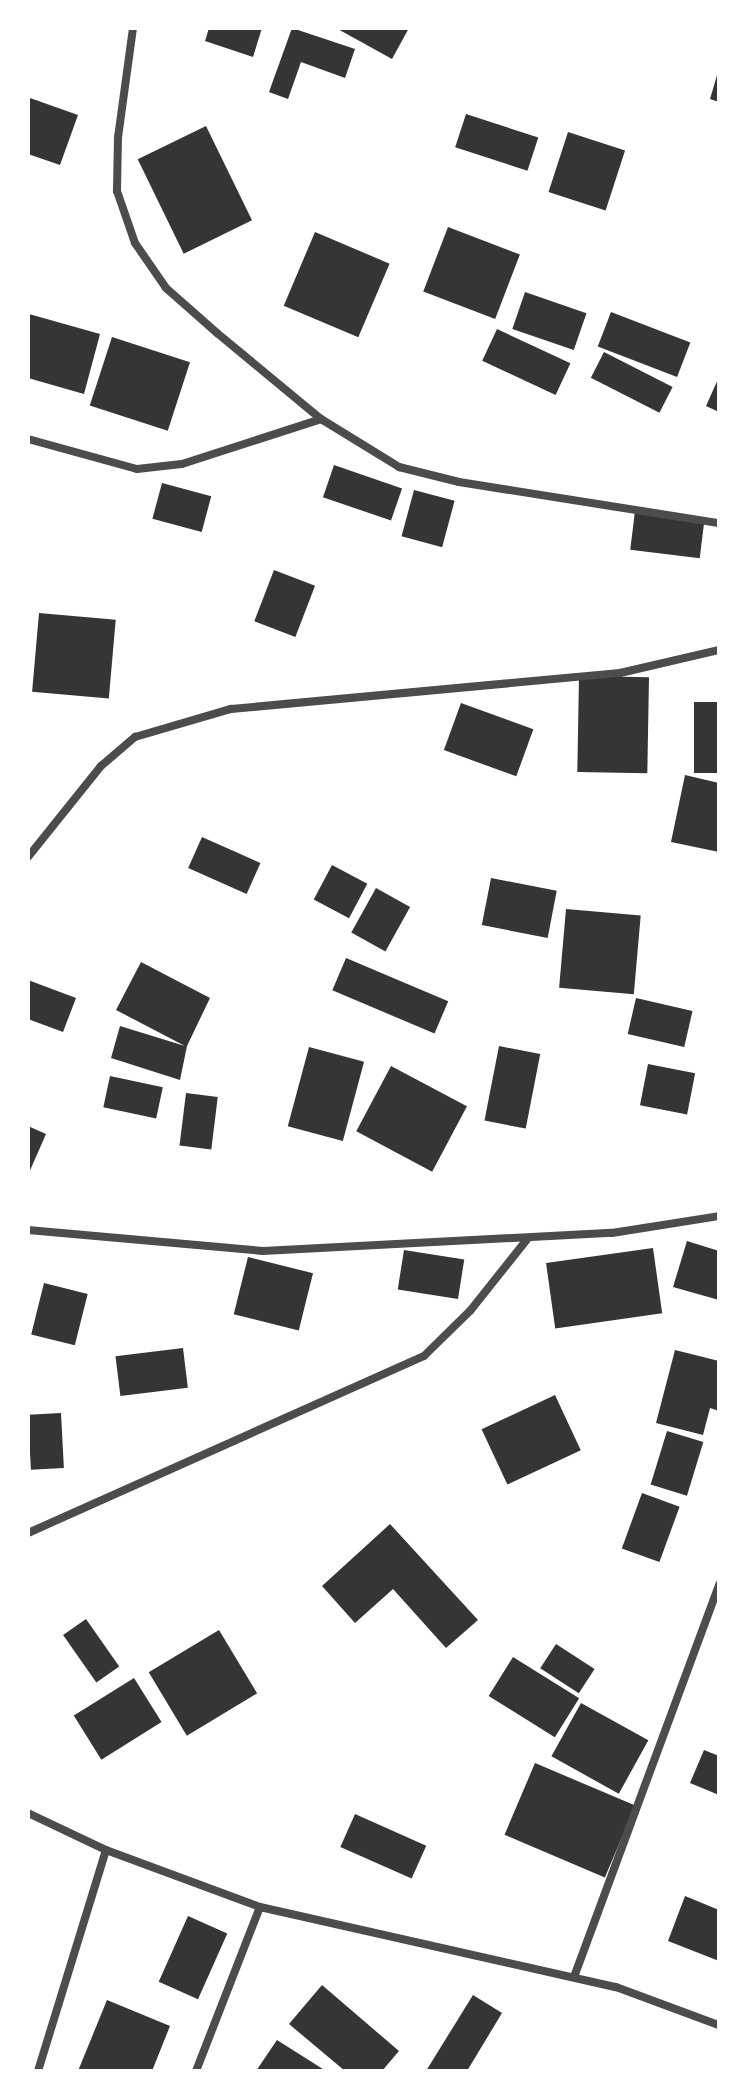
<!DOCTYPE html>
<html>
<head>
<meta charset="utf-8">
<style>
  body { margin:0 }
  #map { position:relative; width:747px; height:2099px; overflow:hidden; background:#fff; font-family:"Fira Sans Condensed",sans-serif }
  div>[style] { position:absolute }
  .building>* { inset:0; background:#353535; transform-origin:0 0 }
  .minor>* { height:8px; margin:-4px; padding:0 4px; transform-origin:4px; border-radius:4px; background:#4c4c4c }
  span { translate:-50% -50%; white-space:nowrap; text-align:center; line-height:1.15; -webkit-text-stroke:6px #fff; paint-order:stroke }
  .frame { position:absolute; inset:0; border:30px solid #fff; pointer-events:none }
</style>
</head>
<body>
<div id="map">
  <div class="building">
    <i style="clip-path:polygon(209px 28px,262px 28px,253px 57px,205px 41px)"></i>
    <i style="clip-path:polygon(292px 28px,355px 49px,345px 78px,301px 62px,288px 99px,269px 92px)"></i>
    <i style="clip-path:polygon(336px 28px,409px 28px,392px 59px)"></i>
    <i style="clip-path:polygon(718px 72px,719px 73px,719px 102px,710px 99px)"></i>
    <i style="clip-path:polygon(30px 98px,78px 115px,60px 165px,28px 154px)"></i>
    <i style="left:466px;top:114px;width:76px;height:35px;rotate:18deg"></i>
    <i style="left:206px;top:126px;width:105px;height:76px;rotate:64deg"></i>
    <i style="left:568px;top:132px;width:60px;height:63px;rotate:18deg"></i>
    <i style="left:448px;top:227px;width:77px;height:69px;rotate:21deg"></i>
    <i style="left:315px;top:232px;width:81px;height:80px;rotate:23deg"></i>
    <i style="left:525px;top:292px;width:65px;height:39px;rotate:19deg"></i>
    <i style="left:611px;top:312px;width:85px;height:37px;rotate:21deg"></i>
    <i style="clip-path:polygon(29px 314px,100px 334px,84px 394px,28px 378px)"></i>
    <i style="left:497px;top:329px;width:81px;height:35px;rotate:25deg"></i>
    <i style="left:112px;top:337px;width:82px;height:72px;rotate:18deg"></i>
    <i style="left:604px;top:352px;width:77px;height:29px;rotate:27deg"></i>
    <i style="clip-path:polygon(719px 377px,719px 412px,706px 406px)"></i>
    <i style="left:334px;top:465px;width:72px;height:34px;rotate:19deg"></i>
    <i style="left:162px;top:483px;width:51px;height:37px;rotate:15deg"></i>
    <i style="left:414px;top:490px;width:42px;height:48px;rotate:15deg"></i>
    <i style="left:635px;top:511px;width:70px;height:39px;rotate:7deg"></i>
    <i style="left:274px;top:570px;width:44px;height:55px;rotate:21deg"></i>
    <i style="left:39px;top:613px;width:77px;height:79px;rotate:5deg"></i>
    <i style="left:579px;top:676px;width:70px;height:96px;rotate:1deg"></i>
    <i style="left:719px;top:702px;width:71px;height:25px;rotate:90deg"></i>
    <i style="left:461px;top:703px;width:77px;height:50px;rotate:20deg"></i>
    <i style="clip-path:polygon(685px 775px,719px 783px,719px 852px,671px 842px)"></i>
    <i style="left:202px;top:837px;width:64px;height:34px;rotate:24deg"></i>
    <i style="left:332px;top:865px;width:40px;height:39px;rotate:28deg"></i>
    <i style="left:491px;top:878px;width:67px;height:48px;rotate:11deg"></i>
    <i style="left:376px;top:888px;width:39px;height:51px;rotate:29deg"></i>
    <i style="left:566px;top:909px;width:75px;height:79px;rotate:5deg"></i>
    <i style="left:346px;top:958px;width:111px;height:35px;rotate:23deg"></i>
    <i style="clip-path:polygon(141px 962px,210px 998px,187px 1046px,180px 1080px,111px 1058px,120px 1026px,185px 1046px,116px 1010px)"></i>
    <i style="clip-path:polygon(28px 980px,76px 998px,63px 1032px,28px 1019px)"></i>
    <i style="left:636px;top:998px;width:58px;height:37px;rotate:13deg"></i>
    <i style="left:499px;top:1046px;width:42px;height:76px;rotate:11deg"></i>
    <i style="left:309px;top:1047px;width:57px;height:82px;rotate:15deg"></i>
    <i style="left:648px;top:1064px;width:48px;height:42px;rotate:11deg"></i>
    <i style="left:391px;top:1066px;width:86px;height:74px;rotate:28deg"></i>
    <i style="left:110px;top:1076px;width:54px;height:32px;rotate:12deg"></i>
    <i style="left:186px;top:1093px;width:32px;height:53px;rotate:7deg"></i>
    <i style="clip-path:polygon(28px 1126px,46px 1134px,28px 1175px)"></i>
    <i style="clip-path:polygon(687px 1241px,719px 1251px,719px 1300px,673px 1287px)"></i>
    <i style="left:653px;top:1248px;width:66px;height:108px;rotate:82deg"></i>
    <i style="left:404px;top:1250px;width:61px;height:40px;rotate:9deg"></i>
    <i style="left:248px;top:1257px;width:67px;height:59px;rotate:14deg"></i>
    <i style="left:44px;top:1283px;width:45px;height:53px;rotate:14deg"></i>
    <i style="left:183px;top:1348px;width:40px;height:68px;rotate:83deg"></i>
    <i style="clip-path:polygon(675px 1350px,719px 1361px,719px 1411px,710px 1408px,703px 1435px,656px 1423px)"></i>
    <i style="left:555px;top:1395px;width:61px;height:81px;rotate:65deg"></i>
    <i style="left:61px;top:1413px;width:55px;height:33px;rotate:87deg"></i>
    <i style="left:667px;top:1431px;width:38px;height:56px;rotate:17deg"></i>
    <i style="left:642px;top:1493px;width:40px;height:59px;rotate:20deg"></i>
    <i style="clip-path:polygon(390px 1524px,478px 1620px,446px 1648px,393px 1589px,355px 1623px,322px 1586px)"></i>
    <i style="left:86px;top:1619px;width:58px;height:28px;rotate:55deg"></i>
    <i style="left:219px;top:1630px;width:74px;height:82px;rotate:59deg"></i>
    <i style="left:556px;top:1644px;width:46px;height:29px;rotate:33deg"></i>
    <i style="left:513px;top:1657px;width:78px;height:46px;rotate:32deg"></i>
    <i style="left:134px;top:1678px;width:52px;height:71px;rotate:58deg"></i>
    <i style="left:581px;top:1703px;width:77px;height:61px;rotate:29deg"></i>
    <i style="clip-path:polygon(704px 1750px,719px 1756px,719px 1795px,690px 1783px)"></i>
    <i style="left:535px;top:1763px;width:109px;height:78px;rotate:23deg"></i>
    <i style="left:355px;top:1814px;width:78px;height:36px;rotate:24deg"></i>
    <i style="clip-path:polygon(685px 1896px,719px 1910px,719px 1961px,668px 1941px)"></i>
    <i style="left:188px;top:1916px;width:43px;height:72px;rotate:24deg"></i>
    <i style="clip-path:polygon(322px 1985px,399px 2051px,382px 2071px,345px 2071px,289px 2024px)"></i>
    <i style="clip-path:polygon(473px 1995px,502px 2013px,467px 2071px,426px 2071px)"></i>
    <i style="clip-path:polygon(107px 2000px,170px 2026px,152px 2071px,78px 2071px)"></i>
    <i style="clip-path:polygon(277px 2040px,326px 2071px,256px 2071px)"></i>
  </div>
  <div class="minor">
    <i style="left:133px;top:28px;width:110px;rotate:97.8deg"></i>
    <i style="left:118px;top:137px;width:54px;rotate:91.1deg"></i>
    <i style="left:117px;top:191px;width:55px;rotate:70.9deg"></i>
    <i style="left:135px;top:243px;width:55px;rotate:55.4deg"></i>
    <i style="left:166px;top:288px;width:68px;rotate:41.4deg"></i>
    <i style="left:217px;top:333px;width:135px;rotate:39.6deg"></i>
    <i style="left:321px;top:419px;width:92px;rotate:31.6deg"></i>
    <i style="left:399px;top:467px;width:62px;rotate:14deg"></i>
    <i style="left:459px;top:482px;width:263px;rotate:9deg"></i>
    <i style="left:28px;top:439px;width:113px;rotate:15.4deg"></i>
    <i style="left:137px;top:469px;width:45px;rotate:-6.3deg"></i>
    <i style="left:182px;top:464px;width:146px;rotate:-17.9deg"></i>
    <i style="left:28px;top:857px;width:117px;rotate:-51.3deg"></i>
    <i style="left:101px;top:766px;width:45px;rotate:-40.5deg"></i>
    <i style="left:135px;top:737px;width:100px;rotate:-16.3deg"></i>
    <i style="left:231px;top:709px;width:391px;rotate:-5.3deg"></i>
    <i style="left:620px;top:673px;width:102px;rotate:-13.1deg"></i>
    <i style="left:28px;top:1230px;width:236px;rotate:5.1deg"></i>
    <i style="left:263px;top:1251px;width:349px;rotate:-3deg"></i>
    <i style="left:612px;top:1233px;width:108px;rotate:-9deg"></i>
    <i style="left:28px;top:1533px;width:434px;rotate:-24.1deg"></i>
    <i style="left:424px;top:1356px;width:64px;rotate:-44.4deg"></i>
    <i style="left:470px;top:1311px;width:93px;rotate:-51.5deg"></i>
    <i style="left:28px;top:1813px;width:86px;rotate:25.4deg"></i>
    <i style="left:106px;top:1850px;width:164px;rotate:20.3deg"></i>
    <i style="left:260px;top:1907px;width:365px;rotate:12.7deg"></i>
    <i style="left:616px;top:1987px;width:110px;rotate:20.3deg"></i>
    <i style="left:574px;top:1977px;width:419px;rotate:-69.7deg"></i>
    <i style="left:38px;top:2071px;width:231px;rotate:-72.9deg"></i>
    <i style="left:196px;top:2071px;width:176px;rotate:-68.7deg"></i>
  </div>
  <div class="frame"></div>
</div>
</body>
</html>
